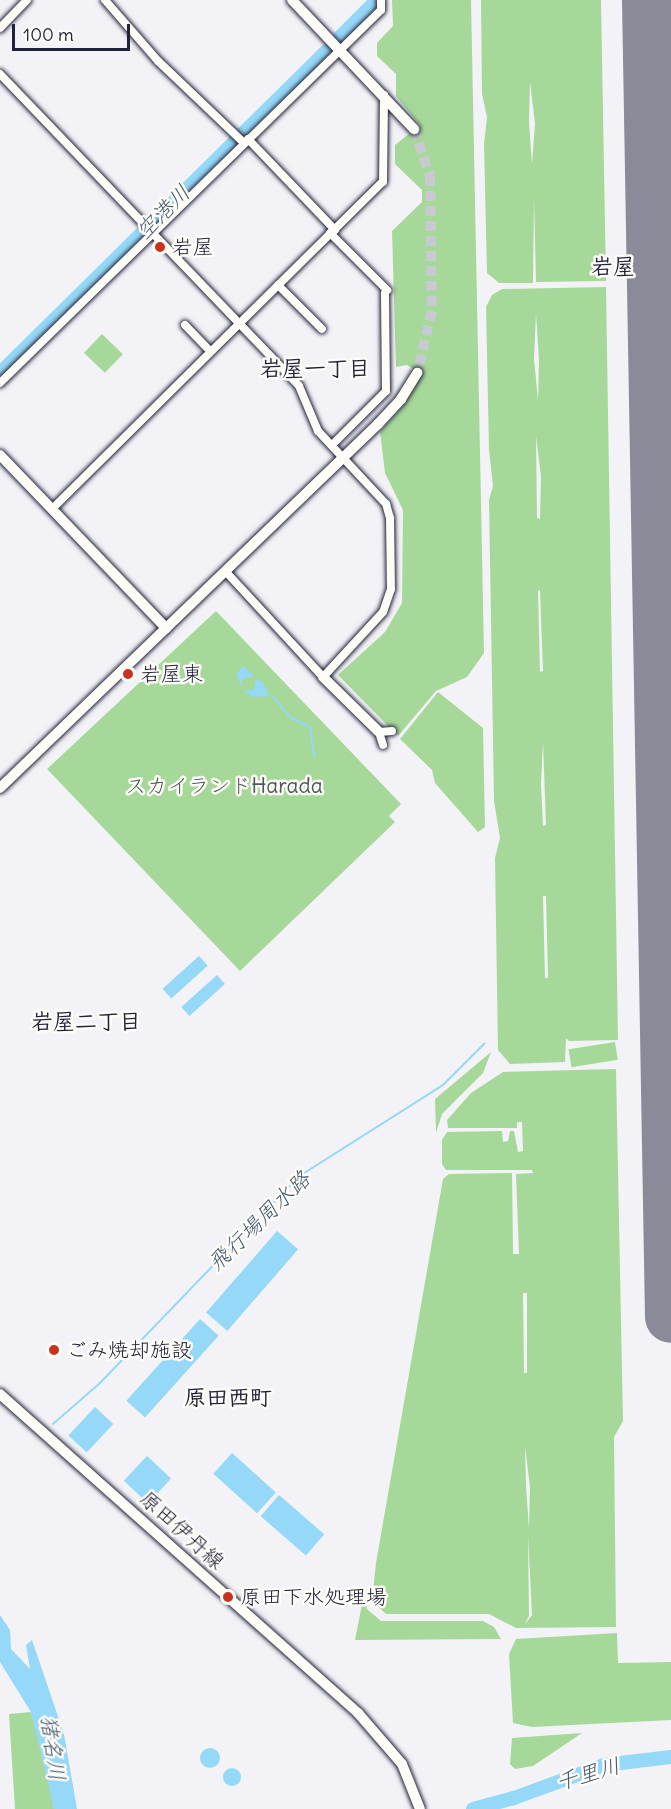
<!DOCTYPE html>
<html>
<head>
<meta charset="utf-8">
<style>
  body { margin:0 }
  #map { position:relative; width:671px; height:1809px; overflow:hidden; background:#f3f3f7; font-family:Delius,"Klee One",sans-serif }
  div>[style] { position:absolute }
  .green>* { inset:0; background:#a6d89a; transform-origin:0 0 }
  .water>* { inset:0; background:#95d8f7; transform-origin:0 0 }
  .round { border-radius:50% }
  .stream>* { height:2px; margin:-1px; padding:0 1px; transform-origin:1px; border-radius:1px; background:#95d8f7 }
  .river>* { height:14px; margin:-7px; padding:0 7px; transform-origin:7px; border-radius:7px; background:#95d8f7 }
  .taxiway>* { height:21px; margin:-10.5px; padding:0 10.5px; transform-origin:10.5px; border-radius:10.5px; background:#8a8a99 }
  .runway>* { height:52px; margin:-26px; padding:0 26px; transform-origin:26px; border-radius:26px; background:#8a8a99 }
  .secondary-tunnel>* { height:10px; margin-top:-5px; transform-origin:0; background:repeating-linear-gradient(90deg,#c9c9d1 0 10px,transparent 0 15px) }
  .roads { filter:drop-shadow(0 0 2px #22223b) drop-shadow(0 0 2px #22223b) }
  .street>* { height:8px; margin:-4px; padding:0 4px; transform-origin:4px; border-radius:4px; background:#fdfcf7 }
  .secondary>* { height:10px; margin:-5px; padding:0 5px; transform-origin:5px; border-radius:5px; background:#fdfcf7 }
  .dots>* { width:16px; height:16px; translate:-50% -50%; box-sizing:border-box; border:3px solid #fdfcf7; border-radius:50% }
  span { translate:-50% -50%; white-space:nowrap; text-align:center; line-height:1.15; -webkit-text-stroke:5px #fdfcf7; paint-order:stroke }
  .poi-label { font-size:21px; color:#22223b }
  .left { translate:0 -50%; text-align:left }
  .park-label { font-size:21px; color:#4a5958 }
  .street-label { font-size:21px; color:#22223b }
  .water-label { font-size:22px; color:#445973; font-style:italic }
  .neighbourhood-label { font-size:22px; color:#22223b; font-weight:700 }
  .scale { position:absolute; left:12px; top:24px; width:118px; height:27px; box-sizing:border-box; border:3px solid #22223b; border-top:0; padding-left:8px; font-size:18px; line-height:21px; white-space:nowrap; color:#22223b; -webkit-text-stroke:4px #fdfcf7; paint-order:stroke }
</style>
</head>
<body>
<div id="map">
  <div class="green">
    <i style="clip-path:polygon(392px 0,471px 0,484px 653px,467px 677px,436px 691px,398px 736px,338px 675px,385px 632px,402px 603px,403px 510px,385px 473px,380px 432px,407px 401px,422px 374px,407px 365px,396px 367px,392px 231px,422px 202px,422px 190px,395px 164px,395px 145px,420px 125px,396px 96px,396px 74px,377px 56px,377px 43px,393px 26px)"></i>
    <i style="clip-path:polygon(evenodd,481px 0,601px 0,606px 281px,536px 282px,534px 199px,533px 283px,499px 283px,487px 273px,484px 144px,487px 117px,482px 94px,481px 0,530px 82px,535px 123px,532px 164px,529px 122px,530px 82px)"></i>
    <i style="clip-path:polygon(evenodd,606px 287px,618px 1040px,569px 1041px,566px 1038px,565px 1062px,510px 1064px,498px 1050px,495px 858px,500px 838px,494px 801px,489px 500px,493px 486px,489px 450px,486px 307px,492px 295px,502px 289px,606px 287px,536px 314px,539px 360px,538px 400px,534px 359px,536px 314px,606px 287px,536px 436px,541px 477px,540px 519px,537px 518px,536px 436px,606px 287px,540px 590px,543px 671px,540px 672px,538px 591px,540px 590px,606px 287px,543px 742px,546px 825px,543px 826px,541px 784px,543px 742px,606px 287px,543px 896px,546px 896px,548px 978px,545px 978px,543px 896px)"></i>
    <i style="left:102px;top:334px;width:29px;height:26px;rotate:44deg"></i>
    <i style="clip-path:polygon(216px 611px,401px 804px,389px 816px,395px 822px,240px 971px,47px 769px)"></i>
    <i style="clip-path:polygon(438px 692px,483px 728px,485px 827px,478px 832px,435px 783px,432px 770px,400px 739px)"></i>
    <i style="left:615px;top:1042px;width:18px;height:47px;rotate:81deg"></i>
    <i style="clip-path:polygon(491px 1052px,483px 1073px,442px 1114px,436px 1133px,435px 1099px)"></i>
    <i style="clip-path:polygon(evenodd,616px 1069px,623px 1421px,614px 1437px,616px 1627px,516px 1628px,489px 1614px,386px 1614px,372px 1601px,376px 1563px,443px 1179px,449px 1174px,512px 1173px,513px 1254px,519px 1254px,516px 1174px,533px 1173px,532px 1170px,446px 1170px,442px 1164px,442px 1140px,447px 1132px,502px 1131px,503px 1142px,508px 1141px,510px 1131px,514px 1131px,518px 1152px,523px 1151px,522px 1122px,517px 1122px,517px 1128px,448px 1128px,447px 1120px,471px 1093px,503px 1072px,616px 1069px,523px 1293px,527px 1293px,527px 1373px,524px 1373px,523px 1293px,616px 1069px,525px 1446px,530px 1487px,529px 1528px,526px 1486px,525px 1446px,616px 1069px,528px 1534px,532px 1615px,525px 1624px,529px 1616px,528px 1534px)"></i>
    <i style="clip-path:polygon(364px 1594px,367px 1609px,381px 1621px,483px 1621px,494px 1627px,501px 1639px,355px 1640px)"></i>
    <i style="clip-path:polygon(617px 1633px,618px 1663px,671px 1662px,671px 1720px,532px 1727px,513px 1723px,509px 1654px,516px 1639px)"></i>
    <i style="clip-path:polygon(31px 1712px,50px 1783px,54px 1809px,15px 1809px,9px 1714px)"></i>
    <i style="clip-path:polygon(582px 1733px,533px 1766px,515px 1769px,510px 1764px,512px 1738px)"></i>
  </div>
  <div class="water">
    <i style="clip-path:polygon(243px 666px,254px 676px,242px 679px,242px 687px,236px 674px)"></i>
    <i style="clip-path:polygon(256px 678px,264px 684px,269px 696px,252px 697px,244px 690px,254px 690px)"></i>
    <i style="left:199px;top:956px;width:13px;height:49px;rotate:48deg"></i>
    <i style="left:217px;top:975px;width:12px;height:48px;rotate:48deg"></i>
    <i style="left:277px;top:1231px;width:28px;height:108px;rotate:41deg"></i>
    <i style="left:200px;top:1319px;width:25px;height:110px;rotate:42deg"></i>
    <i style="left:95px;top:1407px;width:25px;height:39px;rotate:43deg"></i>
    <i style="left:232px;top:1453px;width:59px;height:28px;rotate:42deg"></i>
    <i style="left:147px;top:1456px;width:33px;height:34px;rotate:43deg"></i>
    <i style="left:279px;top:1495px;width:60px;height:28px;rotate:41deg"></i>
    <i style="clip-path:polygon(0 1615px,10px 1630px,11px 1649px,30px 1669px,26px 1645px,32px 1640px,64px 1734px,77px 1809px,54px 1809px,31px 1712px,0 1662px)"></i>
    <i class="round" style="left:200px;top:1748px;width:20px;height:20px"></i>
    <i class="round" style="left:223px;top:1768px;width:18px;height:18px"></i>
  </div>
  <div class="stream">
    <i style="left:272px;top:696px;width:28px;rotate:49deg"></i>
    <i style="left:290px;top:717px;width:22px;rotate:27deg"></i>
    <i style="left:310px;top:727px;width:30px;rotate:82deg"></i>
    <i style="left:53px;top:1424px;width:62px;rotate:-41.1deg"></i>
    <i style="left:100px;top:1383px;width:286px;rotate:-46.1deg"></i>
    <i style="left:298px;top:1177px;width:172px;rotate:-32.4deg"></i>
    <i style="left:443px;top:1085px;width:59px;rotate:-45deg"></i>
  </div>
  <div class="river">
    <i style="left:340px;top:37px;width:52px;rotate:-45deg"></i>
    <i style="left:0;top:373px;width:458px;rotate:-44.6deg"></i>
    <i style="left:473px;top:1809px;width:42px;rotate:-15deg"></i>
    <i style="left:514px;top:1798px;width:96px;rotate:-20.1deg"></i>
    <i style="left:604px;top:1765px;width:67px;rotate:-6.8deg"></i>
  </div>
  <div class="taxiway">
    <i style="left:653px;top:286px;width:20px;rotate:27deg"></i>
    <i style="left:654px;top:320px;width:98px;rotate:83.5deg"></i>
    <i style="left:658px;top:534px;width:71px;rotate:-86.8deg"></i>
    <i style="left:662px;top:463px;width:63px;rotate:-81.7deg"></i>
    <i style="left:667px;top:1114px;width:19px;rotate:78deg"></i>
  </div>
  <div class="runway">
    <i style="left:648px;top:0;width:1317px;rotate:89deg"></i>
  </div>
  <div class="secondary-tunnel">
    <i style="left:414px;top:129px;width:50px;rotate:71.2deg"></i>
    <i style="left:430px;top:176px;width:135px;rotate:89.2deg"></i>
    <i style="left:432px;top:311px;width:64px;rotate:103.6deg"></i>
  </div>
  <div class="roads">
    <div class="street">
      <i style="left:105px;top:0;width:81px;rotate:49deg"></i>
      <i style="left:158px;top:61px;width:119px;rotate:43.6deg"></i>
      <i style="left:0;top:28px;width:39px;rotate:-46deg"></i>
      <i style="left:0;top:74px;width:432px;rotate:46.2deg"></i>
      <i style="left:299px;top:386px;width:49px;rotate:67.1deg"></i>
      <i style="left:318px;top:431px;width:100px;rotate:47deg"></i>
      <i style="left:386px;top:504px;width:15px;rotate:74deg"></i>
      <i style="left:390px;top:518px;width:71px;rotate:89.2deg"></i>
      <i style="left:391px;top:589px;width:24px;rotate:109deg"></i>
      <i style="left:383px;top:612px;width:88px;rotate:132.7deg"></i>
      <i style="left:323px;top:677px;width:143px;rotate:-132.7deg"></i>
      <i style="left:248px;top:139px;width:126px;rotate:46.3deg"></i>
      <i style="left:330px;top:233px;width:81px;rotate:45deg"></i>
      <i style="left:278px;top:285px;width:62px;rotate:45deg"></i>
      <i style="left:185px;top:325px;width:35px;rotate:46deg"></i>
      <i style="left:0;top:383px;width:533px;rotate:-44.39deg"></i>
      <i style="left:381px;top:10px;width:10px;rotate:-90deg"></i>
      <i style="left:332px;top:445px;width:76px;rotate:-45deg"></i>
      <i style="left:386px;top:391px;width:98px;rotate:-90.6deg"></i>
      <i style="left:52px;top:509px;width:465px;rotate:-44.7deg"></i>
      <i style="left:383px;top:182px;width:87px;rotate:-89.3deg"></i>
      <i style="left:383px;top:745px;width:14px;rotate:-107deg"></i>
      <i style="left:379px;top:732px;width:13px;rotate:-4deg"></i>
    </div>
    <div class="secondary">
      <i style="left:292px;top:0;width:178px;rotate:46.6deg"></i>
      <i style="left:0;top:455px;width:240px;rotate:46.2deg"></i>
      <i style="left:323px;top:677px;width:78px;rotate:44.5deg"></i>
      <i style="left:0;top:788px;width:525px;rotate:-43.92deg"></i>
      <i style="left:378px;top:424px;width:34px;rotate:-47deg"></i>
      <i style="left:401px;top:399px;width:31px;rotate:-58deg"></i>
      <i style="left:0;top:1394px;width:480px;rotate:41.7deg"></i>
      <i style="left:358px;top:1713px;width:67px;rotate:49.2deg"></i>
      <i style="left:402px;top:1764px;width:48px;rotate:68.2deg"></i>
    </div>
  </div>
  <div class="dots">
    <i style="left:160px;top:247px;background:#c8321e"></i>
    <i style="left:128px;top:674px;background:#c8321e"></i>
    <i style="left:54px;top:1350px;background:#c8321e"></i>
    <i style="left:228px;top:1597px;background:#c8321e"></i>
  </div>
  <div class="poi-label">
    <span class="left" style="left:172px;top:247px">岩屋</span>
    <span class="left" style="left:140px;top:674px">岩屋東</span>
    <span class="left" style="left:66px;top:1350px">ごみ焼却施設</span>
    <span class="left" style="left:240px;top:1597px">原田下水処理場</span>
  </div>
  <div class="park-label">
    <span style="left:224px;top:786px">スカイランドHarada</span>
  </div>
  <div class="street-label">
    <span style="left:182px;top:1530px;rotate:42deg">原田伊丹線</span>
  </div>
  <div class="water-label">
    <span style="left:163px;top:212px;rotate:-45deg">空港川</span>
    <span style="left:259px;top:1221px;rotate:-44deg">飛行場周水路</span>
    <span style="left:53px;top:1748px;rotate:82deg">猪名川</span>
    <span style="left:588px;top:1774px;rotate:-16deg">千里川</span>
  </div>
  <div class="neighbourhood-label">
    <span style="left:613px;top:267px">岩屋</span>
    <span style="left:315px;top:369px">岩屋一丁目</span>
    <span style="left:86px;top:1022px">岩屋二丁目</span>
    <span style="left:228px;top:1398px">原田西町</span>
  </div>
  <div class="scale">100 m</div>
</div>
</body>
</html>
